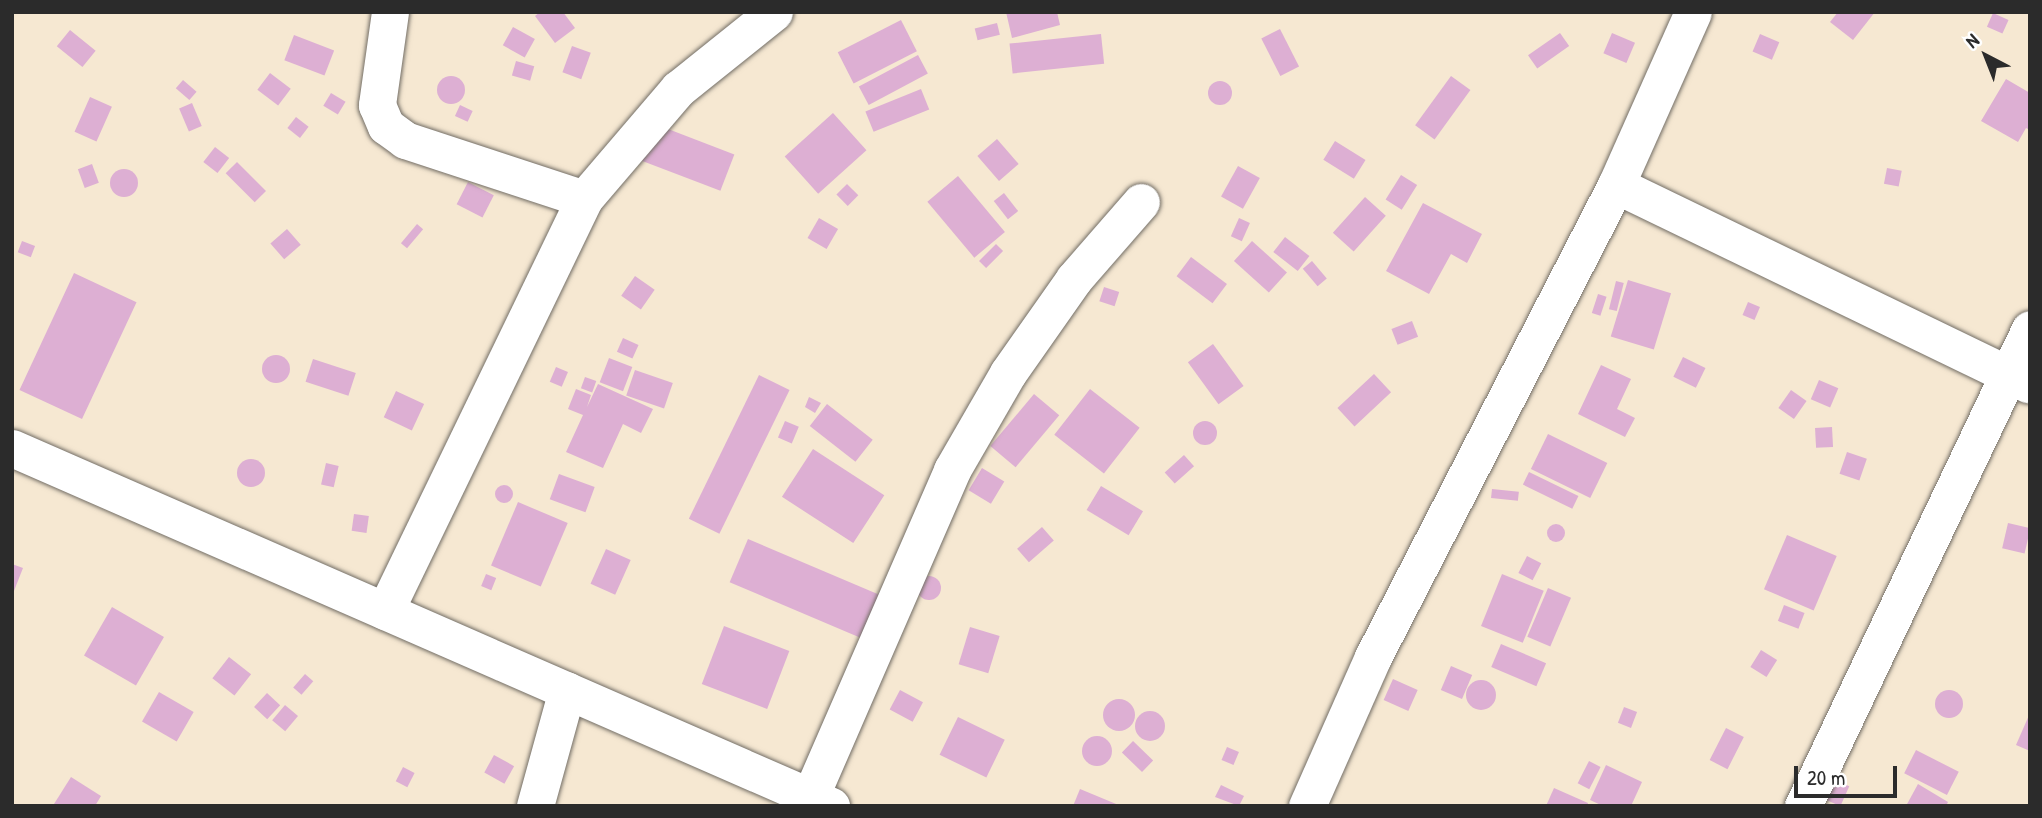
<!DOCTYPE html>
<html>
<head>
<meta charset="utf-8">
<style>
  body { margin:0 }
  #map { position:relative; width:2042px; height:818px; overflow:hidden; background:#f6e8d2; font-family:"Patrick Hand",sans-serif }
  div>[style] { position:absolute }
  .building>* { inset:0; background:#ddafd3; transform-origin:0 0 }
  .round { border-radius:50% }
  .roads { filter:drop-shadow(0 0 2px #726d65) drop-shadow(0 0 2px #726d65) }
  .minor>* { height:37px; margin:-18.5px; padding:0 18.5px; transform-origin:18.5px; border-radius:18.5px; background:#fff }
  span { translate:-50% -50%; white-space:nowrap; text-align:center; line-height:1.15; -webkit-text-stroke:5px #fff; paint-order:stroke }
  .frame { position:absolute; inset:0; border:14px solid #2b2b2b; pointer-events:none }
  .north { position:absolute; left:1951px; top:21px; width:70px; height:70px; -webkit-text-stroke:5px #fff; paint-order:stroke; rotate:318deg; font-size:19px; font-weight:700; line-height:28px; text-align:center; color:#2b2b2b }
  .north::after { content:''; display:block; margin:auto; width:24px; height:32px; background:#2b2b2b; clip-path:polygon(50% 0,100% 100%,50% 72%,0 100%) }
  .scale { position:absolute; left:1794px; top:766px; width:103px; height:32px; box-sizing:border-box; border:4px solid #2b2b2b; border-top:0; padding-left:9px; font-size:21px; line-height:24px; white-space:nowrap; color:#2b2b2b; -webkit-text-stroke:5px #fff; paint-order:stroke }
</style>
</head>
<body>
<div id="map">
  <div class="building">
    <i style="clip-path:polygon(540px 12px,563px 12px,575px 28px,555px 43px,535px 16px)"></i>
    <i style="clip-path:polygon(1006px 12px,1057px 12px,1060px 25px,1012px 38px)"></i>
    <i style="clip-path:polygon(1838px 12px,1875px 12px,1853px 40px,1830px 22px)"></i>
    <i style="left:1993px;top:13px;width:17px;height:15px;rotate:24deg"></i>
    <i style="left:901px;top:20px;width:35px;height:71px;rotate:63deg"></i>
    <i style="left:997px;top:23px;width:12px;height:23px;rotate:76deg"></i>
    <i style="left:513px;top:27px;width:25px;height:21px;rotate:29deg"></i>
    <i style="left:1280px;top:29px;width:42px;height:21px;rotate:63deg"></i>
    <i style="left:70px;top:30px;width:33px;height:21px;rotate:39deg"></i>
    <i style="left:1560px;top:33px;width:16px;height:39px;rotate:55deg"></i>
    <i style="left:1612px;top:33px;width:25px;height:22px;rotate:23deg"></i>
    <i style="left:1101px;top:34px;width:30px;height:92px;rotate:84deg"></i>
    <i style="left:1760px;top:34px;width:21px;height:19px;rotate:23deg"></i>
    <i style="left:294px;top:35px;width:43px;height:27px;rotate:21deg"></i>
    <i style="left:572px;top:46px;width:20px;height:28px;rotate:20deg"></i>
    <i style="left:918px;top:55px;width:21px;height:67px;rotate:62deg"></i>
    <i style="left:516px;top:61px;width:19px;height:15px;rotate:16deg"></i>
    <i style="left:270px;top:73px;width:26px;height:21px;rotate:37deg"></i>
    <i style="left:1451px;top:76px;width:24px;height:61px;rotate:36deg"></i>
    <i class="round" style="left:437px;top:76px;width:28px;height:28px"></i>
    <i style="clip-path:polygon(2006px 79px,2030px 93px,2030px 130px,2026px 128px,2018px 142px,1981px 121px)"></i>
    <i style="left:183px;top:80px;width:18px;height:11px;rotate:41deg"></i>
    <i class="round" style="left:1208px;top:81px;width:24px;height:24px"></i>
    <i style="left:921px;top:89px;width:22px;height:60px;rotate:68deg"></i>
    <i style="left:331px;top:93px;width:17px;height:15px;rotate:31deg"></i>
    <i style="left:90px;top:97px;width:24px;height:38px;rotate:24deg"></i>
    <i style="left:192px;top:103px;width:25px;height:14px;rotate:67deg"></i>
    <i style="left:460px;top:105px;width:14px;height:12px;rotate:25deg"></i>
    <i style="left:833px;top:113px;width:50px;height:65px;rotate:48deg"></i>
    <i style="left:296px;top:117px;width:16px;height:14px;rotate:38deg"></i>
    <i style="left:655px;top:124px;width:85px;height:39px;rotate:21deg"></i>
    <i style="left:997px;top:139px;width:33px;height:26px;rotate:49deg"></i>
    <i style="left:1335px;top:141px;width:36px;height:22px;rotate:32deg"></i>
    <i style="left:215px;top:147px;width:18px;height:19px;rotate:38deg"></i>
    <i style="left:237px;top:162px;width:41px;height:16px;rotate:45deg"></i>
    <i style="left:92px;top:164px;width:20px;height:15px;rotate:70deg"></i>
    <i style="left:1238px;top:166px;width:25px;height:35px;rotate:29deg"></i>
    <i style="left:1887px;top:168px;width:15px;height:16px;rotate:11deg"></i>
    <i class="round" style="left:110px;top:169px;width:28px;height:28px"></i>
    <i style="left:1401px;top:175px;width:19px;height:29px;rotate:32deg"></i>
    <i style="left:958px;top:176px;width:73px;height:40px;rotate:50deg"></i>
    <i style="left:468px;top:182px;width:29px;height:25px;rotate:27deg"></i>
    <i style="left:847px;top:184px;width:16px;height:15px;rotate:45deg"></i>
    <i style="left:1004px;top:193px;width:23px;height:13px;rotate:52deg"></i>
    <i style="left:1365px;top:197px;width:28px;height:48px;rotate:42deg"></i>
    <i style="clip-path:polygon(1423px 203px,1482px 234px,1467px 263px,1451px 254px,1429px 294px,1386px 271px)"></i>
    <i style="left:819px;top:218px;width:22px;height:23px;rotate:30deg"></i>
    <i style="left:1239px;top:218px;width:12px;height:20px;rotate:24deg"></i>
    <i style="left:417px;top:224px;width:8px;height:25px;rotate:40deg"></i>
    <i style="left:287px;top:229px;width:21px;height:22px;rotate:49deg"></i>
    <i style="left:1285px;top:237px;width:31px;height:19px;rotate:38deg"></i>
    <i style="left:22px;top:241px;width:14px;height:12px;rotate:21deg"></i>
    <i style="left:1252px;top:241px;width:47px;height:27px;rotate:42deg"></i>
    <i style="left:996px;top:244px;width:10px;height:24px;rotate:45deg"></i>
    <i style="left:1191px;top:257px;width:45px;height:24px;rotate:37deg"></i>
    <i style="left:1312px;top:261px;width:23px;height:12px;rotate:50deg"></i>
    <i style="left:74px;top:273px;width:69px;height:129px;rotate:25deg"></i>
    <i style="left:635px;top:276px;width:24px;height:24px;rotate:35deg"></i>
    <i style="left:1628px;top:280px;width:45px;height:59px;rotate:17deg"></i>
    <i style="left:1616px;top:281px;width:8px;height:29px;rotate:14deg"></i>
    <i style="left:1104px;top:287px;width:16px;height:15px;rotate:18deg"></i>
    <i style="left:1598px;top:294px;width:9px;height:20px;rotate:18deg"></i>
    <i style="left:1748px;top:302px;width:13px;height:14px;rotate:23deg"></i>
    <i style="left:1412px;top:321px;width:17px;height:22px;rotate:69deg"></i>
    <i style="left:623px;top:338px;width:17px;height:15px;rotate:24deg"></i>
    <i style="left:1213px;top:344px;width:52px;height:31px;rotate:54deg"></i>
    <i class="round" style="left:262px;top:355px;width:28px;height:28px"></i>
    <i style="left:1683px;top:357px;width:25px;height:22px;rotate:26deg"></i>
    <i style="left:609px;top:358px;width:25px;height:26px;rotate:21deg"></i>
    <i style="left:313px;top:359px;width:45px;height:24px;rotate:18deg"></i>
    <i style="clip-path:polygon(1601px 365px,1631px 379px,1617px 409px,1635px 418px,1625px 437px,1578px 414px)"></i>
    <i style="left:556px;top:367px;width:13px;height:16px;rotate:23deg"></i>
    <i style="left:635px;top:370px;width:40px;height:27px;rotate:19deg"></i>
    <i style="left:1374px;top:374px;width:25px;height:50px;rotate:47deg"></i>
    <i style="left:759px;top:375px;width:34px;height:160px;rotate:26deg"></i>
    <i style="left:585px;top:377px;width:12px;height:12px;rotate:20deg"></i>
    <i style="left:1819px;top:380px;width:21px;height:21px;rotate:23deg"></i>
    <i style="clip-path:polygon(598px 384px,653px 409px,641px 433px,623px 424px,603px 468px,566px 452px,583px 415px,568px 409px,576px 389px,591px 395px,587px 407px)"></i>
    <i style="left:1090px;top:389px;width:63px;height:58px;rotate:38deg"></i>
    <i style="left:1791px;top:390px;width:19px;height:22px;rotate:35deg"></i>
    <i style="left:396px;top:391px;width:31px;height:29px;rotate:25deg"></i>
    <i style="left:1034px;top:394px;width:33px;height:68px;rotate:40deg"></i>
    <i style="clip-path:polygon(809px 397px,821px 403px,815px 413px,805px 407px)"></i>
    <i style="left:827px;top:404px;width:58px;height:28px;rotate:38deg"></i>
    <i class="round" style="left:1193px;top:421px;width:24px;height:24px"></i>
    <i style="left:785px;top:421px;width:15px;height:18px;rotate:23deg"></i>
    <i style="left:1832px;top:427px;width:20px;height:17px;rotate:87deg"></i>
    <i style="left:1548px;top:434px;width:66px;height:39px;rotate:26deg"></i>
    <i style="left:813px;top:449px;width:85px;height:57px;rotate:33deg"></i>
    <i style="left:1847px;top:452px;width:21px;height:23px;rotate:19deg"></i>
    <i style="left:1184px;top:455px;width:15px;height:26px;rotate:48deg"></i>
    <i class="round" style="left:237px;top:459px;width:28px;height:28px"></i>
    <i style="left:326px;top:463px;width:13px;height:22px;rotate:13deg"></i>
    <i style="left:982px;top:468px;width:26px;height:26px;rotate:31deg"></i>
    <i style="left:1529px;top:472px;width:55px;height:14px;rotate:26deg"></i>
    <i style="left:559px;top:474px;width:38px;height:27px;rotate:20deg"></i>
    <i class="round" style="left:495px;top:485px;width:18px;height:18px"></i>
    <i style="left:1101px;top:486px;width:49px;height:28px;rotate:31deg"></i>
    <i style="left:1492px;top:489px;width:27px;height:9px;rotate:6deg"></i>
    <i style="left:518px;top:502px;width:54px;height:69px;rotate:23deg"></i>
    <i style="left:354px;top:514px;width:15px;height:17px;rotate:8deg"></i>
    <i style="left:2008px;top:523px;width:23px;height:26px;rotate:13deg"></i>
    <i class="round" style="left:1547px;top:524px;width:18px;height:18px"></i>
    <i style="left:1042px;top:527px;width:18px;height:33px;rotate:49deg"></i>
    <i style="left:1787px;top:535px;width:54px;height:59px;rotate:23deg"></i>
    <i style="left:748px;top:539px;width:142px;height:47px;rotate:23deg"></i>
    <i style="left:606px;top:549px;width:27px;height:38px;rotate:24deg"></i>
    <i style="left:1527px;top:556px;width:16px;height:19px;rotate:27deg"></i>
    <i style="clip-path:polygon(12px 564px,23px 568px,12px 596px)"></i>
    <i style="left:486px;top:574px;width:11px;height:13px;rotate:22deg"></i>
    <i style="left:1502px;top:574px;width:45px;height:56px;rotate:22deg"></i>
    <i class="round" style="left:917px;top:576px;width:24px;height:24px"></i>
    <i style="left:1548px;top:588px;width:25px;height:53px;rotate:23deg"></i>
    <i style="left:1784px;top:605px;width:22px;height:17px;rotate:21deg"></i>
    <i style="left:112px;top:607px;width:60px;height:56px;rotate:30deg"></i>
    <i style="left:724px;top:626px;width:70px;height:62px;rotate:21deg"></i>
    <i style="left:970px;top:627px;width:31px;height:39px;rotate:17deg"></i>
    <i style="left:1501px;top:644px;width:49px;height:25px;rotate:23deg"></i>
    <i style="left:1761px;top:650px;width:19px;height:20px;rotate:32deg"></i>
    <i style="left:229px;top:657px;width:28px;height:27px;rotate:38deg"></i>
    <i style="left:1451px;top:666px;width:23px;height:26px;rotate:23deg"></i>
    <i style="left:305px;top:674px;width:11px;height:18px;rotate:41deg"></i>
    <i style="left:1393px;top:679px;width:27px;height:23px;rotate:24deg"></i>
    <i class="round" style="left:1466px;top:680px;width:30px;height:30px"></i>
    <i style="left:900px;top:690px;width:26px;height:22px;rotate:28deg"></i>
    <i class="round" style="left:1935px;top:690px;width:28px;height:28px"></i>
    <i style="left:159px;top:692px;width:40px;height:34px;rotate:30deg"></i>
    <i style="left:267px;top:693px;width:18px;height:19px;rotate:43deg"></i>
    <i class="round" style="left:1103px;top:699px;width:32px;height:32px"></i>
    <i style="left:285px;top:705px;width:17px;height:20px;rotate:40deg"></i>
    <i style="left:1624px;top:707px;width:14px;height:17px;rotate:21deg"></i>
    <i class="round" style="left:1135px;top:711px;width:30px;height:30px"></i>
    <i style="clip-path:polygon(2030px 713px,2030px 751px,2016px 745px)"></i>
    <i style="left:958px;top:717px;width:52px;height:42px;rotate:26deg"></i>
    <i style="left:1726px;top:728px;width:20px;height:36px;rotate:27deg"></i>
    <i class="round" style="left:1082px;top:736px;width:30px;height:30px"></i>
    <i style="left:1133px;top:741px;width:28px;height:16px;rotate:44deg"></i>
    <i style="left:1227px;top:747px;width:13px;height:14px;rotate:23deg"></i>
    <i style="left:1916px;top:750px;width:48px;height:26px;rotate:27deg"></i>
    <i style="left:494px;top:755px;width:23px;height:20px;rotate:29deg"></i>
    <i style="left:1589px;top:761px;width:13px;height:25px;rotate:27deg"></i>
    <i style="clip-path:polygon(1606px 765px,1642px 782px,1631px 806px,1603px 806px,1590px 800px)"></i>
    <i style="left:403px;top:767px;width:13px;height:16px;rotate:27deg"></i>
    <i style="clip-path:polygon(71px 777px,101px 796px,95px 806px,54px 804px)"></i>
    <i style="left:1831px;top:778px;width:20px;height:22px;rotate:24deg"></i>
    <i style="clip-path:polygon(1918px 784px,1948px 802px,1946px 806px,1906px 806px)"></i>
    <i style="clip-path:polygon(1221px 785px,1244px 796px,1239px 806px,1215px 797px)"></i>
    <i style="clip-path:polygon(1554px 788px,1588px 803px,1587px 806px,1546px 806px)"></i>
    <i style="clip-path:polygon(1080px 789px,1121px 806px,1073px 806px)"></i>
  </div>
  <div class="roads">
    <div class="minor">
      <i style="left:390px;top:12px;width:94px;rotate:98deg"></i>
      <i style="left:377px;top:105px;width:23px;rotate:67deg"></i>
      <i style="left:386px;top:126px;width:24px;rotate:36deg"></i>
      <i style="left:405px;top:140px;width:188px;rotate:18.2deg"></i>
      <i style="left:1616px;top:185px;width:458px;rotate:25.8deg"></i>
      <i style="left:12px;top:448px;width:894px;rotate:23.61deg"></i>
      <i style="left:385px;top:611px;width:458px;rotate:-64.2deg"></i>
      <i style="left:584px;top:199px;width:145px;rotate:-49.5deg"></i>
      <i style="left:678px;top:89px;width:123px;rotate:-38.7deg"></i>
      <i style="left:810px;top:797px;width:357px;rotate:-66.5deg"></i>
      <i style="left:952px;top:470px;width:112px;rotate:-60deg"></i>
      <i style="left:1008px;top:373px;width:115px;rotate:-54.9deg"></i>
      <i style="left:1074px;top:279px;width:102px;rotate:-49deg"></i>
      <i style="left:535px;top:806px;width:120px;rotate:-74.6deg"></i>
      <i style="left:1307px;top:806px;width:163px;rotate:-66.1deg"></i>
      <i style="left:1373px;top:657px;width:531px;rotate:-62.76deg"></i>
      <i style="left:1616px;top:185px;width:189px;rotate:-66deg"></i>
      <i style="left:1803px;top:806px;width:528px;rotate:-64.55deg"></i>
    </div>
  </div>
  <div class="frame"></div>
  <div class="north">N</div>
  <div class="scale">20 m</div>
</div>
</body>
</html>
